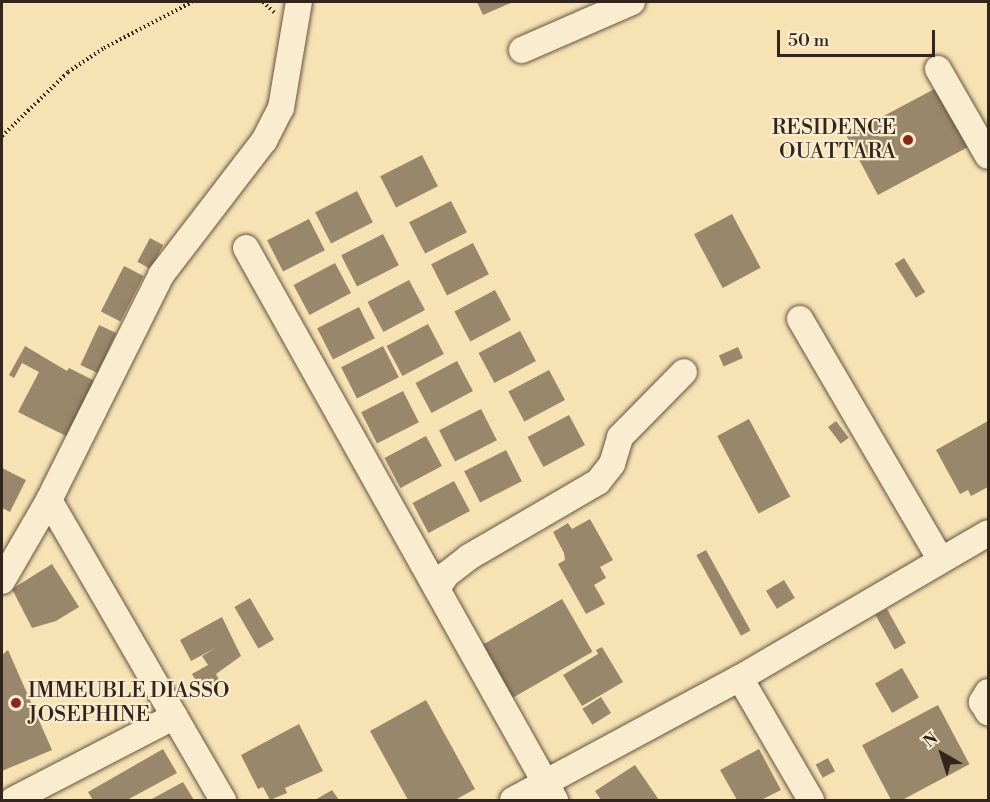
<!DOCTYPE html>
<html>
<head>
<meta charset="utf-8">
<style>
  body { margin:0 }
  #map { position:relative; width:990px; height:802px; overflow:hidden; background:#f7e2b4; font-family:"Libre Bodoni",serif }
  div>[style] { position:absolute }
  .building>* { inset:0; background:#99876b; transform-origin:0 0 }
  .path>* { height:4px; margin-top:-2px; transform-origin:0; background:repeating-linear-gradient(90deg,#33251b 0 1.5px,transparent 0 4.5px) }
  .roads { filter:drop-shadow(0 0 2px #645441) drop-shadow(0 0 2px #645441) }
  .minor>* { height:26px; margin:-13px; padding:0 13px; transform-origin:13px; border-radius:13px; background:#faecce }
  .dots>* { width:16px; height:16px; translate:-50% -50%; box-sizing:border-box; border:3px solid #faecce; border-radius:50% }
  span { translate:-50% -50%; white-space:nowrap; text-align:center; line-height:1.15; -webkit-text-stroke:4.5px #faecce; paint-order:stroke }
  .poi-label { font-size:21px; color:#33251b }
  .right { translate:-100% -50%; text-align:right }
  .left { translate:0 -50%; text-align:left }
  .frame { position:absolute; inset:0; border:3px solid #33251b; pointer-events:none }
  .north { position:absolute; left:912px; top:724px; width:60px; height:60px; -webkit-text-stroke:4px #faecce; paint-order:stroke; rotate:321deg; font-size:16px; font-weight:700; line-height:24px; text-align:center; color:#33251b }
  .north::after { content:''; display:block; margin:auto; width:21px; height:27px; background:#33251b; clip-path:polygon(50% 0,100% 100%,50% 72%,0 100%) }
  .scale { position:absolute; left:777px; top:30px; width:158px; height:27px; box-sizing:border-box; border:3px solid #33251b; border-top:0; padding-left:8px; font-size:18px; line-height:21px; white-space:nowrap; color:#33251b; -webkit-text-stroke:4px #faecce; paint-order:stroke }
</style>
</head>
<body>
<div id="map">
  <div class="building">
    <i style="clip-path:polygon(477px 2px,513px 2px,483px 15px)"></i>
    <i style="left:940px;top:86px;width:67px;height:106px;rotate:62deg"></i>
    <i style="left:422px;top:155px;width:35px;height:47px;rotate:63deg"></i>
    <i style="left:357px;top:191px;width:35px;height:47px;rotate:63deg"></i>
    <i style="left:451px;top:201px;width:35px;height:47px;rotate:63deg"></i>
    <i style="left:732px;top:214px;width:61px;height:43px;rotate:62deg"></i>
    <i style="left:309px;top:219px;width:35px;height:47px;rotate:63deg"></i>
    <i style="left:383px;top:234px;width:35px;height:47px;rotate:63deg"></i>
    <i style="left:150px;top:238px;width:15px;height:27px;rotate:28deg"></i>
    <i style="left:473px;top:243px;width:35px;height:47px;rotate:63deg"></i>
    <i style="left:904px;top:258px;width:40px;height:11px;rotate:58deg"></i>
    <i style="left:335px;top:263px;width:34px;height:47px;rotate:62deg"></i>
    <i style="left:124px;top:266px;width:22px;height:51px;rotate:27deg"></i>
    <i style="left:409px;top:280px;width:34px;height:47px;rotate:62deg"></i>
    <i style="left:495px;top:290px;width:34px;height:46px;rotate:62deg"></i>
    <i style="left:359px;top:307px;width:35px;height:47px;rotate:63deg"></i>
    <i style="left:428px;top:324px;width:34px;height:47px;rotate:62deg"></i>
    <i style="left:99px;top:325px;width:19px;height:44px;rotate:25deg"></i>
    <i style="left:520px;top:331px;width:34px;height:47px;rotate:62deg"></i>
    <i style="clip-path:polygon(25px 346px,67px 371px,69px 368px,97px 382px,66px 436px,18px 412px,39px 372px,22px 363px,14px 378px,9px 375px)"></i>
    <i style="left:383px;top:346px;width:35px;height:47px;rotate:63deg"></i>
    <i style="left:738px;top:347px;width:12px;height:21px;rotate:66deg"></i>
    <i style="left:457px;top:361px;width:34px;height:47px;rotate:62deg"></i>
    <i style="left:549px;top:370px;width:34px;height:46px;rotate:62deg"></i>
    <i style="left:403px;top:391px;width:35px;height:47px;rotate:63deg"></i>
    <i style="left:481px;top:409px;width:35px;height:47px;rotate:63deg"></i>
    <i style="left:569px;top:415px;width:34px;height:47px;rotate:62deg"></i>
    <i style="left:749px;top:419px;width:88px;height:36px;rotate:62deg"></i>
    <i style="left:836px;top:421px;width:21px;height:10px;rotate:53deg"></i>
    <i style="clip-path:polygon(988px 421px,988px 487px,971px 496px,968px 490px,960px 494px,936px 450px)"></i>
    <i style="left:426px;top:436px;width:34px;height:47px;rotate:62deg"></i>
    <i style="left:506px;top:450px;width:35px;height:47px;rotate:63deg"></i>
    <i style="clip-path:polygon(2px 468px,26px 480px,10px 512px,2px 508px)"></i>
    <i style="left:454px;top:481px;width:34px;height:47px;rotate:62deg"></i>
    <i style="clip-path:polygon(590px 519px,613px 560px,600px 567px,606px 578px,594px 585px,605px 604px,586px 614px,558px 564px,565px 560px,564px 553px,553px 532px,568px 523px,572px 529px)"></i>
    <i style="left:706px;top:550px;width:92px;height:11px;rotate:61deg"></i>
    <i style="clip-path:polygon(52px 564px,79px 607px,56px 621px,32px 628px,12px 589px)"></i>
    <i style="left:784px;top:580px;width:21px;height:21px;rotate:59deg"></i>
    <i style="left:250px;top:598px;width:48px;height:18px;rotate:60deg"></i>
    <i style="left:562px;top:599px;width:61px;height:97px;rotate:60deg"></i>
    <i style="left:887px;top:609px;width:39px;height:13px;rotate:61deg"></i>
    <i style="clip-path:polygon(222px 617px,241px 656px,216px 674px,219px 680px,201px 690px,192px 674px,208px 665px,202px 656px,217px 647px,191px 661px,180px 640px)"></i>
    <i style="clip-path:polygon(602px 647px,623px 682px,582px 706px,563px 675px,598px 654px,596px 650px)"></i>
    <i style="clip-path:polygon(8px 650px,52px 750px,2px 771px,2px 655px)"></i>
    <i style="left:902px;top:668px;width:34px;height:31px;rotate:60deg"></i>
    <i style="left:601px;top:697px;width:19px;height:22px;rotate:58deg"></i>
    <i style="clip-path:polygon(426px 700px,475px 789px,455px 800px,408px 800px,370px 731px)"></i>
    <i style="left:938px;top:705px;width:67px;height:86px;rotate:62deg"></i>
    <i style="clip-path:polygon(299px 724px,323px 771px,285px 788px,287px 793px,270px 800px,263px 787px,258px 789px,241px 755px)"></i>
    <i style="clip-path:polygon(163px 749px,177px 773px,127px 800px,93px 800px,88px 792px)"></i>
    <i style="clip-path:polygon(759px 749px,781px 790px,761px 800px,737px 800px,720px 770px)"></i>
    <i style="left:828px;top:758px;width:15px;height:14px;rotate:62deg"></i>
    <i style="clip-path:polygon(635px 765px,659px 800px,601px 800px,595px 791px)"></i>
    <i style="clip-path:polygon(183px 782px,194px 800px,150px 800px)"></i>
    <i style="clip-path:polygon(332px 790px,339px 800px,315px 800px)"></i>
  </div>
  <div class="path">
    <i style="left:263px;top:2px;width:16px;rotate:43deg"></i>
    <i style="left:2px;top:136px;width:92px;rotate:-44.1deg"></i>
    <i style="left:68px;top:72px;width:43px;rotate:-33.7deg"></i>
    <i style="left:104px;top:48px;width:99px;rotate:-27.6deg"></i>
  </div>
  <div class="roads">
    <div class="minor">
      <i style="left:522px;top:50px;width:120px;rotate:-23.6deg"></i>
      <i style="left:938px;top:69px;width:100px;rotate:60.1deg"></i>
      <i style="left:246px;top:248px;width:633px;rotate:60.76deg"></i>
      <i style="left:800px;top:319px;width:279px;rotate:59.7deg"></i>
      <i style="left:49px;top:500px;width:347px;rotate:59.9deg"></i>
      <i style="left:2px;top:581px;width:94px;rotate:-59.9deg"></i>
      <i style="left:49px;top:500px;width:251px;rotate:-63.5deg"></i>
      <i style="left:161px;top:275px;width:169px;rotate:-52.5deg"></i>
      <i style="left:264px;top:141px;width:37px;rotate:-63deg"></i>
      <i style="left:281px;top:108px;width:108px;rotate:-80.4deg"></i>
      <i style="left:437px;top:589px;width:17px;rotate:-57deg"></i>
      <i style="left:446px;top:575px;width:29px;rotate:-38deg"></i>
      <i style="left:469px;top:557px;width:149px;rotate:-30.2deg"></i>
      <i style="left:598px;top:482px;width:23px;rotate:-52deg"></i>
      <i style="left:612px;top:464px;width:28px;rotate:-73deg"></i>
      <i style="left:620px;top:437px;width:91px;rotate:-45.4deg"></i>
      <i style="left:740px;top:678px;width:141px;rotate:59.8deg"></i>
      <i style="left:988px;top:692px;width:12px;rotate:121deg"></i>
      <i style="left:982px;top:702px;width:12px;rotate:59deg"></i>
      <i style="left:13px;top:800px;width:182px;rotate:-27.4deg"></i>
      <i style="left:513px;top:800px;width:258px;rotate:-28.3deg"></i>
      <i style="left:740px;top:678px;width:287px;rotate:-30.3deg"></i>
    </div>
  </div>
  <div class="dots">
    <i style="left:908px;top:140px;background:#8f2418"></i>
    <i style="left:16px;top:703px;background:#8f2418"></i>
  </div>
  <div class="poi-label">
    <span class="right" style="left:896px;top:140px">RESIDENCE<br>OUATTARA</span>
    <span class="left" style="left:28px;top:703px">IMMEUBLE DIASSO<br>JOSEPHINE</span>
  </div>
  <div class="frame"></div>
  <div class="north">N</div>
  <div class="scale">50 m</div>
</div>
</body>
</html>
